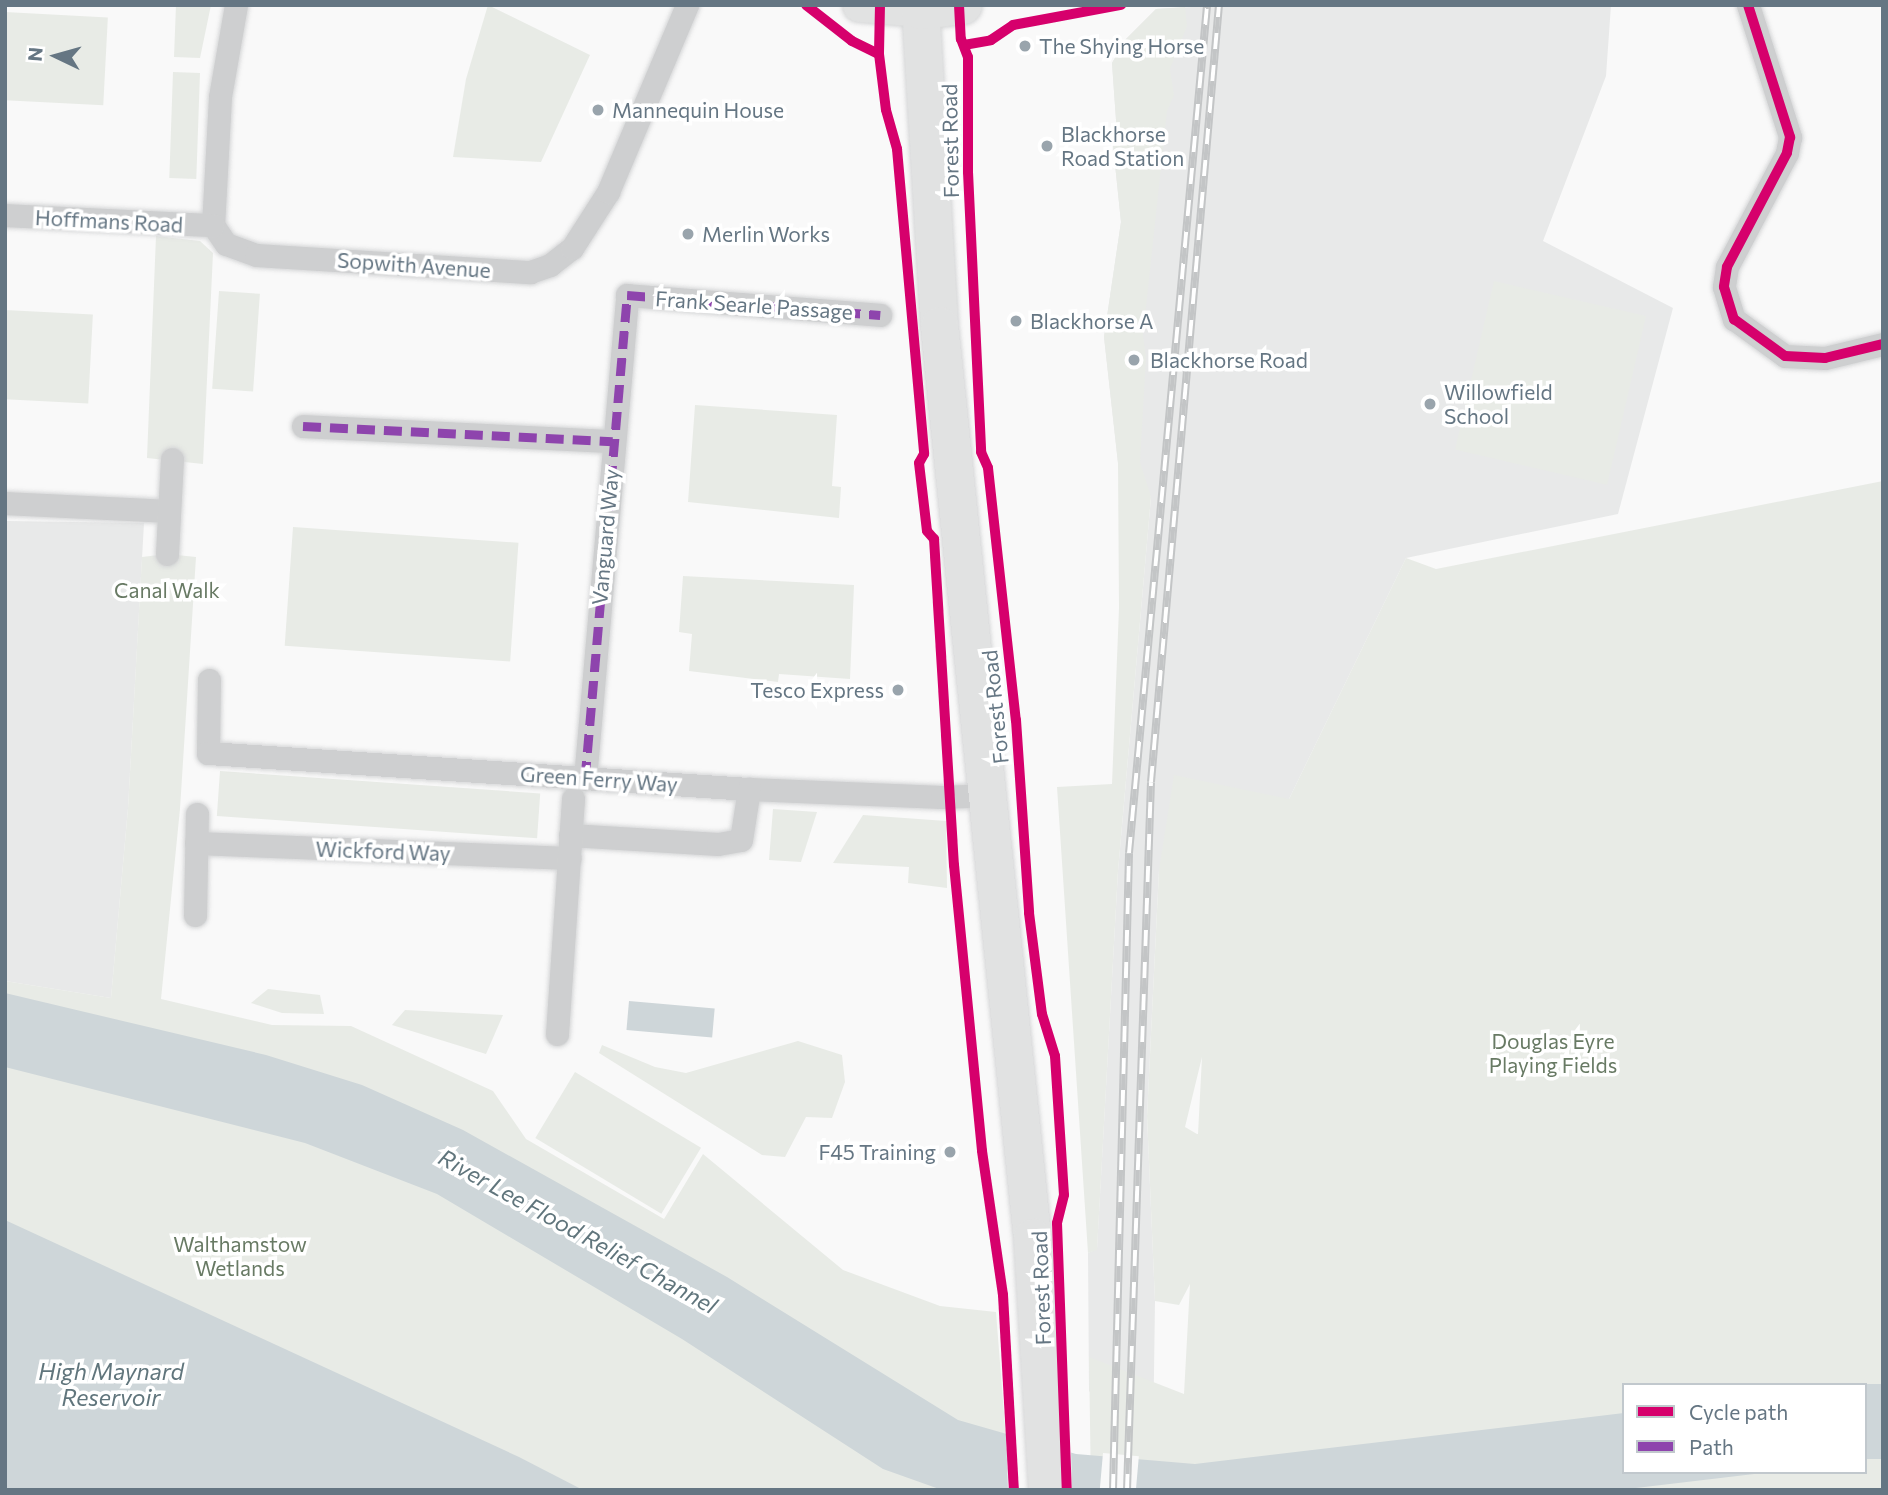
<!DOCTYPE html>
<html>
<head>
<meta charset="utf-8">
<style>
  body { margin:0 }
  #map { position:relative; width:1888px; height:1495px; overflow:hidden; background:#f9f9f9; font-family:Commissioner,sans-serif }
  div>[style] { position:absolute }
  .built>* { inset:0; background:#e8e9e9 }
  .green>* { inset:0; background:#e8ebe6; transform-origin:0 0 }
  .water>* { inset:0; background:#ced6d9; transform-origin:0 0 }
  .pier>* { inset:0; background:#f9f9f9; transform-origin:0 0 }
  .roads { filter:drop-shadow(0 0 2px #d5d6d7) drop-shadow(0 0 2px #d5d6d7) }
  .street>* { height:23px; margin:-11.5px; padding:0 11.5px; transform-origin:11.5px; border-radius:11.5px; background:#cecfd0 }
  .secondary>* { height:33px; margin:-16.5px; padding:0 16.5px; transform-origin:16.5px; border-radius:16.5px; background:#e1e2e2 }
  .primary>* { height:37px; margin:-18.5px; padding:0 18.5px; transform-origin:18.5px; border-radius:18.5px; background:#e1e2e2 }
  .rail>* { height:8px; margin-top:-4px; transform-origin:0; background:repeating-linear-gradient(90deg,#fff 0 16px,#c3c5c6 0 32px); box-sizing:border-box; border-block:2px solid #c3c5c6 }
  .quiet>* { height:9px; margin-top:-4.5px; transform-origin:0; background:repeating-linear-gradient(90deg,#8e44ad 0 18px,transparent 0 27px) }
  .cycleway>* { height:10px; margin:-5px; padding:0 5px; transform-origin:5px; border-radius:5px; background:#d6006c }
  .dots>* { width:19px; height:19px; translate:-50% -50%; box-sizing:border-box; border:4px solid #fff; border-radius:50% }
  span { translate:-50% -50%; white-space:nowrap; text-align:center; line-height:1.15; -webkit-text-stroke:7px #fff; paint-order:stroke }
  .poi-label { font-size:21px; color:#657683 }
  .left { translate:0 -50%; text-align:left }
  .right { translate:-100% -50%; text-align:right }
  .street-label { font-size:21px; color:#657683 }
  .park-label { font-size:21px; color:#687a64 }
  .water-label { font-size:23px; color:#60757c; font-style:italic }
  .frame { position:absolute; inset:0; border:7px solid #657683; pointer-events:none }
  .legend { position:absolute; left:1622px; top:1383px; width:245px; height:91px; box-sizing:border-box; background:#fff; border:2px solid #c1c8cd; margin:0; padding:9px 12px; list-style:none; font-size:21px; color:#657683 }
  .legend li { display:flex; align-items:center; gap:14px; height:35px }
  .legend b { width:35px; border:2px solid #c1c8cd }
  .north { position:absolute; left:21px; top:21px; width:70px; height:70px; -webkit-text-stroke:5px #fff; paint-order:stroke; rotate:275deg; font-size:19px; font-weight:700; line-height:28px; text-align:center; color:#657683 }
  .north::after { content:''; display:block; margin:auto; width:24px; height:32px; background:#657683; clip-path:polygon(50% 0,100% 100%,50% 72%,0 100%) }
</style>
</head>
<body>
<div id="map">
  <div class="built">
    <i style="clip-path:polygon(1228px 5px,1611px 5px,1606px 76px,1543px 241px,1673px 308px,1618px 514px,1406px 558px,1289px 799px,1159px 870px,1147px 1116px,1155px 1301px,1153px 1445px,1089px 1391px,1088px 1253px,1097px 1249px,1118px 871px,1151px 497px,1118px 463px,1104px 337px,1121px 222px,1113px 145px,1117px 134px,1112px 63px,1126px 39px,1156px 9px)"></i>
    <i style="clip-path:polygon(5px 521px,144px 523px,128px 808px,111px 998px,5px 981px)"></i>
  </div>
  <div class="green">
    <i style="clip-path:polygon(176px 5px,211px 5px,200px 58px,174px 57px)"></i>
    <i style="clip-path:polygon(488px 5px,590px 55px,541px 162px,453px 157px,466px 79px)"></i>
    <i style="clip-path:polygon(1185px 7px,1187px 26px,1170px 69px,1174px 95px,1167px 111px,1143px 335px,1146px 357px,1140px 462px,1151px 497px,1118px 871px,1097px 1250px,1088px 1253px,1057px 787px,1112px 784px,1119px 608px,1118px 463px,1104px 337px,1121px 222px,1113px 145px,1117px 134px,1112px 63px,1126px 39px,1156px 9px)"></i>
    <i style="left:5px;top:12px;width:103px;height:88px;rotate:3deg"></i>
    <i style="left:173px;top:72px;width:27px;height:106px;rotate:2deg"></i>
    <i style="clip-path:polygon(156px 236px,200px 241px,213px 253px,203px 464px,147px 458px)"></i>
    <i style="left:1494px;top:281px;width:156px;height:173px;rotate:13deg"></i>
    <i style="left:219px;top:291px;width:41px;height:98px;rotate:4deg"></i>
    <i style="left:5px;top:310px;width:88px;height:89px;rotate:3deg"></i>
    <i style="clip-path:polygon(695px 405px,837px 415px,832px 486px,841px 487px,839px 518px,688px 502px)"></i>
    <i style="clip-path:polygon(evenodd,1883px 481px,1883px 1490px,1091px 1490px,1089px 1357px,1184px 1394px,1190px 1284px,1179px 1305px,1155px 1301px,1147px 1116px,1159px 870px,1174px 775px,1289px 799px,1406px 558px,1436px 569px,1883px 481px,1202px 1057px,1198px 1134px,1197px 1134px,1185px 1127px,1202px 1057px,1883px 481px,1624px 1385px,1865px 1385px,1865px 1472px,1624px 1472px,1624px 1385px)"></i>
    <i style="left:293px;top:527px;width:226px;height:119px;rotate:4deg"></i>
    <i style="clip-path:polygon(167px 554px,196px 557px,180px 809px,161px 999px,272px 1025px,351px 1026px,493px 1091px,526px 1139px,664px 1219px,703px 1154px,843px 1270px,940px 1306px,996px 1312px,1010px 1490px,5px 1490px,5px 981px,111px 998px,128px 808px,142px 557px)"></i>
    <i style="clip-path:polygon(683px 576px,854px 585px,850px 679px,779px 674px,778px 682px,689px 671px,692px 634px,679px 632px)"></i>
    <i style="left:220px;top:771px;width:321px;height:45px;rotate:4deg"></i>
    <i style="clip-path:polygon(773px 809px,817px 812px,801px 862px,769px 860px)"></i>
    <i style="clip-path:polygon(863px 815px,946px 821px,947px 888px,908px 883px,909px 867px,833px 863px)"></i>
    <i style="clip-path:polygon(268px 989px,320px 995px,324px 1014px,282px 1013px,251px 1003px)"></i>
    <i style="clip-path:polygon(405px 1010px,503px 1015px,486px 1054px,392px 1025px)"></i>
    <i style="clip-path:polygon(798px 1041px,842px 1055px,845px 1082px,832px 1118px,806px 1117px,785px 1157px,762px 1155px,599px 1053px,602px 1045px,655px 1067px,686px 1073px)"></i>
    <i style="left:575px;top:1072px;width:147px;height:77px;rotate:31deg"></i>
  </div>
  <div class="water">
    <i style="clip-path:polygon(5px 993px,266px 1055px,362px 1085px,463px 1130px,727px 1277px,958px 1420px,1076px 1454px,1195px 1464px,1624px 1413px,1624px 1472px,1771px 1472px,1619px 1490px,942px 1490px,883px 1469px,682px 1339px,437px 1194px,305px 1143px,5px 1067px)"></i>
    <i style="left:629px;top:1001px;width:86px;height:29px;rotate:5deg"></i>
    <i style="clip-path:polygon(5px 1220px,519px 1457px,583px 1490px,5px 1490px)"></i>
    <i style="left:1883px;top:1384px;width:75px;height:18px;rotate:90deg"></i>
  </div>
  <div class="pier">
    <i style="clip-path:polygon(1006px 1430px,1071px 1449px,1072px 1490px,1008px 1490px)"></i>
    <i style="left:1103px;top:1453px;width:36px;height:37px;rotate:5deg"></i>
  </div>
  <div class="roads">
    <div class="street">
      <i style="left:236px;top:5px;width:93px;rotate:99.9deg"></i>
      <i style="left:220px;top:97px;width:128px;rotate:93.1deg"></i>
      <i style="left:213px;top:225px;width:23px;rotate:56deg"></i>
      <i style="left:226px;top:244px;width:32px;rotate:20deg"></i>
      <i style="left:256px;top:255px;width:275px;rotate:3.6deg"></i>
      <i style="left:530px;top:272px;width:21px;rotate:-19deg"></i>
      <i style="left:550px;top:265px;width:28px;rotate:-38deg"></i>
      <i style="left:572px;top:248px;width:67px;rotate:-57.3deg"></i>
      <i style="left:608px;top:192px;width:203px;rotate:-67.1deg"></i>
      <i style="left:1748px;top:5px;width:139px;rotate:72.3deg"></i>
      <i style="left:1790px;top:137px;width:16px;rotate:101deg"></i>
      <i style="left:1787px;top:153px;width:129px;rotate:117.8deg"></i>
      <i style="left:1727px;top:267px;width:20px;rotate:99deg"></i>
      <i style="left:1724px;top:287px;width:34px;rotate:73deg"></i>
      <i style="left:1734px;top:319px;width:63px;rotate:36deg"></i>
      <i style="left:1785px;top:356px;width:40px;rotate:2.9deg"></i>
      <i style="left:1825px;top:358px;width:60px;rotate:-13.6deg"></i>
      <i style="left:5px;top:215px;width:208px;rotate:2.8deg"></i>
      <i style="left:303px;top:426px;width:310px;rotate:2.8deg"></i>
      <i style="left:5px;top:503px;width:164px;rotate:2.8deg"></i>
      <i style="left:167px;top:554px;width:95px;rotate:-87deg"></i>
      <i style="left:209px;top:680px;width:73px;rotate:90.8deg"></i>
      <i style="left:208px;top:753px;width:542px;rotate:3.81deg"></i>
      <i style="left:749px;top:789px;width:193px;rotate:2.4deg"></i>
      <i style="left:942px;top:797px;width:48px;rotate:-2.4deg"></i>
      <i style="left:585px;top:779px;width:486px;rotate:-85deg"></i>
      <i style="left:627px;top:295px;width:254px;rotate:4.5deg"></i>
      <i style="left:570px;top:835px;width:148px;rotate:3.5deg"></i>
      <i style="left:718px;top:844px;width:23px;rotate:-10deg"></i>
      <i style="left:741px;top:840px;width:52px;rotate:-81.1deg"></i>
      <i style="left:196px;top:843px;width:374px;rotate:2.3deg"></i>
      <i style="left:195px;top:915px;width:101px;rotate:-88.9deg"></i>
      <i style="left:557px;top:1034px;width:236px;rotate:-86.1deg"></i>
    </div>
    <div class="secondary">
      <i style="left:859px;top:5px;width:61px;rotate:4.7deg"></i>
    </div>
    <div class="primary">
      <i style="left:920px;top:5px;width:321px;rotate:86.6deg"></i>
      <i style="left:939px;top:325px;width:917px;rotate:84.18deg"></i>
      <i style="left:1032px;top:1237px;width:253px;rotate:86.6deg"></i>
      <i style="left:920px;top:10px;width:43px;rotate:-6.6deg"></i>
    </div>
  </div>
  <div class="rail">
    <i style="left:1113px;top:1490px;width:637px;rotate:-88.56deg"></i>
    <i style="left:1129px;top:853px;width:852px;rotate:-84.74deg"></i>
    <i style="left:1127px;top:1490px;width:708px;rotate:-88.06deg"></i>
    <i style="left:1151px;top:782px;width:780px;rotate:-85deg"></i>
  </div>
  <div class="quiet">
    <i style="left:303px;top:426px;width:310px;rotate:2.8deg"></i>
    <i style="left:585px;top:779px;width:486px;rotate:-85deg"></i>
    <i style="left:627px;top:295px;width:254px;rotate:4.5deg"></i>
  </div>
  <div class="cycleway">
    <i style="left:806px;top:5px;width:58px;rotate:38deg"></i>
    <i style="left:852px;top:41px;width:30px;rotate:26deg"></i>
    <i style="left:880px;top:5px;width:49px;rotate:91.2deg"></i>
    <i style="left:879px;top:54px;width:56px;rotate:82.9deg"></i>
    <i style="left:886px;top:110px;width:41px;rotate:74.2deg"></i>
    <i style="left:897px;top:149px;width:306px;rotate:84.9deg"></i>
    <i style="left:924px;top:454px;width:10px;rotate:119deg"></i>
    <i style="left:919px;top:463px;width:68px;rotate:83.3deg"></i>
    <i style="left:927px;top:531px;width:11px;rotate:49deg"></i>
    <i style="left:934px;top:539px;width:327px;rotate:86.5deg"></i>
    <i style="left:954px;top:865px;width:287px;rotate:84.4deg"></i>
    <i style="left:982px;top:1151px;width:146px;rotate:81.7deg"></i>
    <i style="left:1003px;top:1295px;width:195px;rotate:86.8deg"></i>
    <i style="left:959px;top:5px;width:34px;rotate:87deg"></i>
    <i style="left:961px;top:39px;width:19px;rotate:69deg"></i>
    <i style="left:968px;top:57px;width:115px;rotate:90deg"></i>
    <i style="left:968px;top:172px;width:280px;rotate:87.3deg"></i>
    <i style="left:981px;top:452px;width:17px;rotate:66deg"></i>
    <i style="left:988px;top:468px;width:254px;rotate:83.7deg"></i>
    <i style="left:1016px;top:720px;width:193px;rotate:86.1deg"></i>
    <i style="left:1029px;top:913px;width:102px;rotate:82.7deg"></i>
    <i style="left:1042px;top:1014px;width:44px;rotate:72.8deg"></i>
    <i style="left:1055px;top:1056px;width:139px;rotate:86.3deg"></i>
    <i style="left:1064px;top:1195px;width:29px;rotate:104deg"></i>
    <i style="left:1057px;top:1223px;width:267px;rotate:87.9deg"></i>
    <i style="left:1748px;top:5px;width:139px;rotate:72.3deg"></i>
    <i style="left:1790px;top:137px;width:16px;rotate:101deg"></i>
    <i style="left:1787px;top:153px;width:129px;rotate:117.8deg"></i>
    <i style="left:1727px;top:267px;width:20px;rotate:99deg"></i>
    <i style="left:1724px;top:287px;width:34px;rotate:73deg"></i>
    <i style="left:1734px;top:319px;width:63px;rotate:36deg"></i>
    <i style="left:1785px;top:356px;width:40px;rotate:2.9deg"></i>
    <i style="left:1825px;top:358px;width:60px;rotate:-13.6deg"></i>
    <i style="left:964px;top:45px;width:27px;rotate:-10deg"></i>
    <i style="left:991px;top:40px;width:27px;rotate:-34deg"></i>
    <i style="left:1013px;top:25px;width:110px;rotate:-10.5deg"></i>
  </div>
  <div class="dots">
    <i style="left:1025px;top:46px;background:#99a4ac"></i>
    <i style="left:598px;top:110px;background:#99a4ac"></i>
    <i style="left:1047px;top:146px;background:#99a4ac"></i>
    <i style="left:688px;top:234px;background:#99a4ac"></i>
    <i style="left:1016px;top:321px;background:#99a4ac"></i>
    <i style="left:1134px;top:360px;background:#99a4ac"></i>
    <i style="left:1430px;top:404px;background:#99a4ac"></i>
    <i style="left:898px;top:690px;background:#99a4ac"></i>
    <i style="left:950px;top:1152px;background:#99a4ac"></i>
  </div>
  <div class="poi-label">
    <span class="left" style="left:1039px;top:46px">The Shying Horse</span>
    <span class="left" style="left:612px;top:110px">Mannequin House</span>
    <span class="left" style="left:1061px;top:146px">Blackhorse<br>Road Station</span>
    <span class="left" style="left:702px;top:234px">Merlin Works</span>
    <span class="left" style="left:1030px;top:321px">Blackhorse A</span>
    <span class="left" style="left:1150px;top:360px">Blackhorse Road</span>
    <span class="left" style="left:1444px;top:404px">Willowfield<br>School</span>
    <span class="right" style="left:884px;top:690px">Tesco Express</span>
    <span class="right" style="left:936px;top:1152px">F45 Training</span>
  </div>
  <div class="street-label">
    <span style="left:950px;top:141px;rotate:-91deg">Forest Road</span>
    <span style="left:109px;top:221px;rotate:3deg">Hoffmans Road</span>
    <span style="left:414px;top:265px;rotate:4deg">Sopwith Avenue</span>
    <span style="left:754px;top:305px;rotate:4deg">Frank Searle Passage</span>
    <span style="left:605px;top:537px;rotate:-85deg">Vanguard Way</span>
    <span style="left:995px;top:707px;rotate:-96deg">Forest Road</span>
    <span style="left:599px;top:779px;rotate:4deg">Green Ferry Way</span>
    <span style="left:383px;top:851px;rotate:2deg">Wickford Way</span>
    <span style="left:1041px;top:1288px;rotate:-92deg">Forest Road</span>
  </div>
  <div class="park-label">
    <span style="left:167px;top:590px">Canal Walk</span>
    <span style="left:1553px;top:1053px">Douglas Eyre<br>Playing Fields</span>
    <span style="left:240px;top:1256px">Walthamstow<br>Wetlands</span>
  </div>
  <div class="water-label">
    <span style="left:578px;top:1231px;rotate:29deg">River Lee Flood Relief Channel</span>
    <span style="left:111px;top:1384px">High Maynard<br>Reservoir</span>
  </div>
  <div class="frame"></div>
  <ul class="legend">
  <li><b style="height:9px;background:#d6006c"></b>Cycle path</li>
  <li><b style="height:9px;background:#8e44ad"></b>Path</li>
  </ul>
  <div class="north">N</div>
</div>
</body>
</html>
